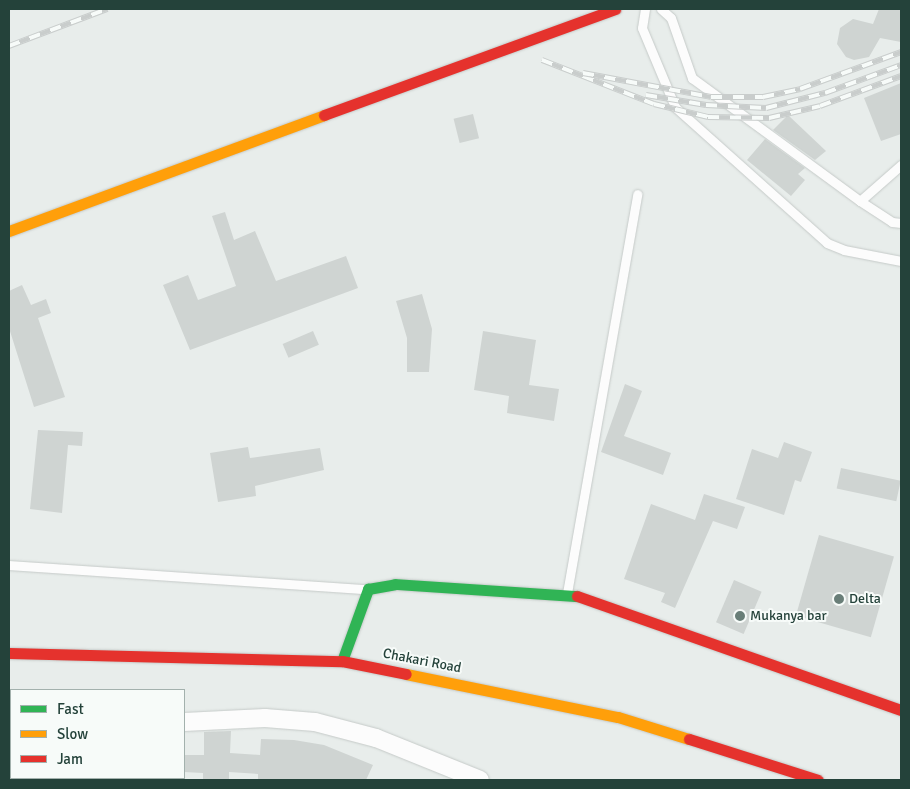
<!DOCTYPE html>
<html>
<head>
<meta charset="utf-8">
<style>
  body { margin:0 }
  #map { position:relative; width:910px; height:789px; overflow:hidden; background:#e8edeb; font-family:Signika,sans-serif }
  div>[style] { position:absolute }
  .building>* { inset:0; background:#cfd4d2; transform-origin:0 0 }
  .roads { filter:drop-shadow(0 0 1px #c5cac8) drop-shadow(0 0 1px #c5cac8) }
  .lane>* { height:9px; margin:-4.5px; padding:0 4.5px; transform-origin:4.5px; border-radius:4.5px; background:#fcfcfc }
  .street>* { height:18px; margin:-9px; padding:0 9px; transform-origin:9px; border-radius:9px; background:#fcfcfc }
  .fast>* { height:11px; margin:-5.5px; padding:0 5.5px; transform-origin:5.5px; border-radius:5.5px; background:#30b455 }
  .slow>* { height:11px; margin:-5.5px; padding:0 5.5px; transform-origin:5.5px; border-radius:5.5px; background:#ff9f0a }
  .jam>* { height:11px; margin:-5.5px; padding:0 5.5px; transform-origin:5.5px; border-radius:5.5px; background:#e5322d }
  .rail>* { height:5.5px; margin-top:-2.75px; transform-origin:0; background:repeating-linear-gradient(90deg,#f7fbf9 0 11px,#c9cdcc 0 22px); box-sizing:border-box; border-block:1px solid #c9cdcc }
  .dots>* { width:14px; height:14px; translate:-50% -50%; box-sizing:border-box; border:2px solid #f7fbf9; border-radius:50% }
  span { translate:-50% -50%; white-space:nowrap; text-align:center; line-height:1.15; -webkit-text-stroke:4px #f7fbf9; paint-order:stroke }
  .poi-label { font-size:14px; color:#24423a }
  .left { translate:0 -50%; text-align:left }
  .street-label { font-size:14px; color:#24423a }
  .frame { position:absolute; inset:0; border:10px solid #24423a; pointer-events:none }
  .legend { position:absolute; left:10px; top:689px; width:175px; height:90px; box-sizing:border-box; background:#f7fbf9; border:1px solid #a3b1ad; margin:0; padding:6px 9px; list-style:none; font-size:15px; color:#24423a }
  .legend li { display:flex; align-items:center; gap:10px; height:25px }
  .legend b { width:25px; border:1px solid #a3b1ad }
</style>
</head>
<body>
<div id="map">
  <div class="building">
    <i style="clip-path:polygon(879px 9px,901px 9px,901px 42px,880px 38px,869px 57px,854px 60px,846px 57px,837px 44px,840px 28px,853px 19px,873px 24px)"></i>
    <i style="clip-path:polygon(901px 83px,901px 134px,881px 141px,864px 98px)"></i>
    <i style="left:473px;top:114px;width:25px;height:20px;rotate:76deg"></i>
    <i style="clip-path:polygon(788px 115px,826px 151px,815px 160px,773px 130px)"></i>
    <i style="clip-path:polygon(765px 139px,805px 168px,798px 174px,805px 180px,791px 196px,747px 160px)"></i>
    <i style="clip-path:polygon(225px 212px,234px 240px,255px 231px,276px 281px,346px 256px,358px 288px,190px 350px,163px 285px,188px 275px,198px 300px,236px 286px,212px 216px)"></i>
    <i style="clip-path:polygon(22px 285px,31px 305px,46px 299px,51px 313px,38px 318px,65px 397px,34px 407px,9px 328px,9px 291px)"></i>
    <i style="clip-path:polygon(422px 294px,432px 329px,429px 372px,407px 372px,407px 338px,396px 301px)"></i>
    <i style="left:313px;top:331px;width:15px;height:33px;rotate:67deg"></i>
    <i style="clip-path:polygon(483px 331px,536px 340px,529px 385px,559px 389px,554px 421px,507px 413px,509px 396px,474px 390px)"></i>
    <i style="clip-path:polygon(625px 384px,642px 391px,624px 436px,671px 453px,663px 475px,601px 452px)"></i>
    <i style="clip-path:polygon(38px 430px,83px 432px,82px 446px,68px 445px,62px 513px,30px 509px)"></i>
    <i style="clip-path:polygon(784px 442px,812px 452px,801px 482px,795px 480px,784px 515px,736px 499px,752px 449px,778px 458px)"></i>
    <i style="clip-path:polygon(248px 447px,250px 458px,320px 448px,324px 470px,255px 486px,256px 496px,218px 502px,210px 453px)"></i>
    <i style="left:841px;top:468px;width:61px;height:21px;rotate:12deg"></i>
    <i style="clip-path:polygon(704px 494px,745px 507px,737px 529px,713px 521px,675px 608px,661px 602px,665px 593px,624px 579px,651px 504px,695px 520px)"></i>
    <i style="left:819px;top:535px;width:78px;height:84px;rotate:16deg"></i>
    <i style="left:734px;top:580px;width:30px;height:46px;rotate:23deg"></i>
    <i style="clip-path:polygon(231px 731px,230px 753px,260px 755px,261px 739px,294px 740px,324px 745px,373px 765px,366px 780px,258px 780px,258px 774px,229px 772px,229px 780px,203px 779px,203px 773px,184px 772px,184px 755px,204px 755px,204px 732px)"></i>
  </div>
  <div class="roads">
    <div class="lane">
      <i style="left:645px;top:9px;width:19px;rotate:99deg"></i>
      <i style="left:642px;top:28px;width:86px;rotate:67.3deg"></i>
      <i style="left:675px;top:107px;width:204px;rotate:41.8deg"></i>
      <i style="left:827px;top:243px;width:18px;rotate:22deg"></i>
      <i style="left:844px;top:250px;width:58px;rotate:10.9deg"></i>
      <i style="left:661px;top:9px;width:13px;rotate:42deg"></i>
      <i style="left:671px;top:18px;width:64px;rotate:70.7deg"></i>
      <i style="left:692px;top:78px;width:208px;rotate:36.2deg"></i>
      <i style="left:860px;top:201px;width:38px;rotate:33deg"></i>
      <i style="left:892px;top:222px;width:9px;rotate:6deg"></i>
      <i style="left:860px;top:201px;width:55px;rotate:-41.3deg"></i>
      <i style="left:9px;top:565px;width:357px;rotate:3.9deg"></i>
      <i style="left:567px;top:593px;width:405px;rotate:-80deg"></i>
    </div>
    <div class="street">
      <i style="left:184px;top:722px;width:81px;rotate:-2.8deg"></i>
      <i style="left:265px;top:718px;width:50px;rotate:4.6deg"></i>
      <i style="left:315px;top:722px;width:63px;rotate:14.7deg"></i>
      <i style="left:376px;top:738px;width:112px;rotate:22deg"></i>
      <i style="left:104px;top:778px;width:2px;rotate:90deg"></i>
      <i style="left:21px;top:780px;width:3px;rotate:-45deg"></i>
    </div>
    <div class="fast">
      <i style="left:342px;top:661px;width:77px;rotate:-70.1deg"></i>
      <i style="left:368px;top:589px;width:27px;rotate:-10deg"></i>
      <i style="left:395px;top:584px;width:182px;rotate:3.8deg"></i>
    </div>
    <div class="slow">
      <i style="left:9px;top:231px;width:336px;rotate:-20.2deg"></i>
      <i style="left:406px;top:674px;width:216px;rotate:11.5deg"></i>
      <i style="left:618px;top:717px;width:74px;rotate:17.2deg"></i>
    </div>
    <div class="jam">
      <i style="left:324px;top:115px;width:310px;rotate:-20deg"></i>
      <i style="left:577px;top:596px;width:343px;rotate:19.4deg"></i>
      <i style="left:9px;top:653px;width:333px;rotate:1.4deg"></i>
      <i style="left:342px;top:661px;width:65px;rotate:11.5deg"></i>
      <i style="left:689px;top:739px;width:135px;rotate:17.6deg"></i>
    </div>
  </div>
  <div class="rail">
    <i style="left:9px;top:46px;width:105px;rotate:-20.7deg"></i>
    <i style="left:542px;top:60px;width:120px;rotate:21.4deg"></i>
    <i style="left:654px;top:104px;width:56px;rotate:13.5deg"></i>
    <i style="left:708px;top:117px;width:61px;rotate:0.9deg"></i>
    <i style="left:769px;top:118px;width:52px;rotate:-13.2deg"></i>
    <i style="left:820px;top:106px;width:86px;rotate:-20.3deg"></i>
    <i style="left:583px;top:73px;width:130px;rotate:10.6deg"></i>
    <i style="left:711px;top:97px;width:52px"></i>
    <i style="left:763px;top:97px;width:38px;rotate:-12deg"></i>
    <i style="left:800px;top:89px;width:108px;rotate:-20.1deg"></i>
    <i style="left:646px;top:95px;width:61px;rotate:9.5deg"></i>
    <i style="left:706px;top:105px;width:60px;rotate:2.9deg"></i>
    <i style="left:766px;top:108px;width:61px;rotate:-14.3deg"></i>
    <i style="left:825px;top:93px;width:81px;rotate:-20.2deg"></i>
  </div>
  <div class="dots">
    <i style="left:839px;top:599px;background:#697e78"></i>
    <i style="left:740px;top:616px;background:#697e78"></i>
  </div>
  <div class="poi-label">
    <span class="left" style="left:849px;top:599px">Delta</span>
    <span class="left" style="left:750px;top:616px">Mukanya bar</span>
  </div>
  <div class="street-label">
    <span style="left:422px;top:661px;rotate:11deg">Chakari Road</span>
  </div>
  <div class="frame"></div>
  <ul class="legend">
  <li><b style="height:6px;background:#30b455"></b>Fast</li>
  <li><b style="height:6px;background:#ff9f0a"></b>Slow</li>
  <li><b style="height:6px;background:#e5322d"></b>Jam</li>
  </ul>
</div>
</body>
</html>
